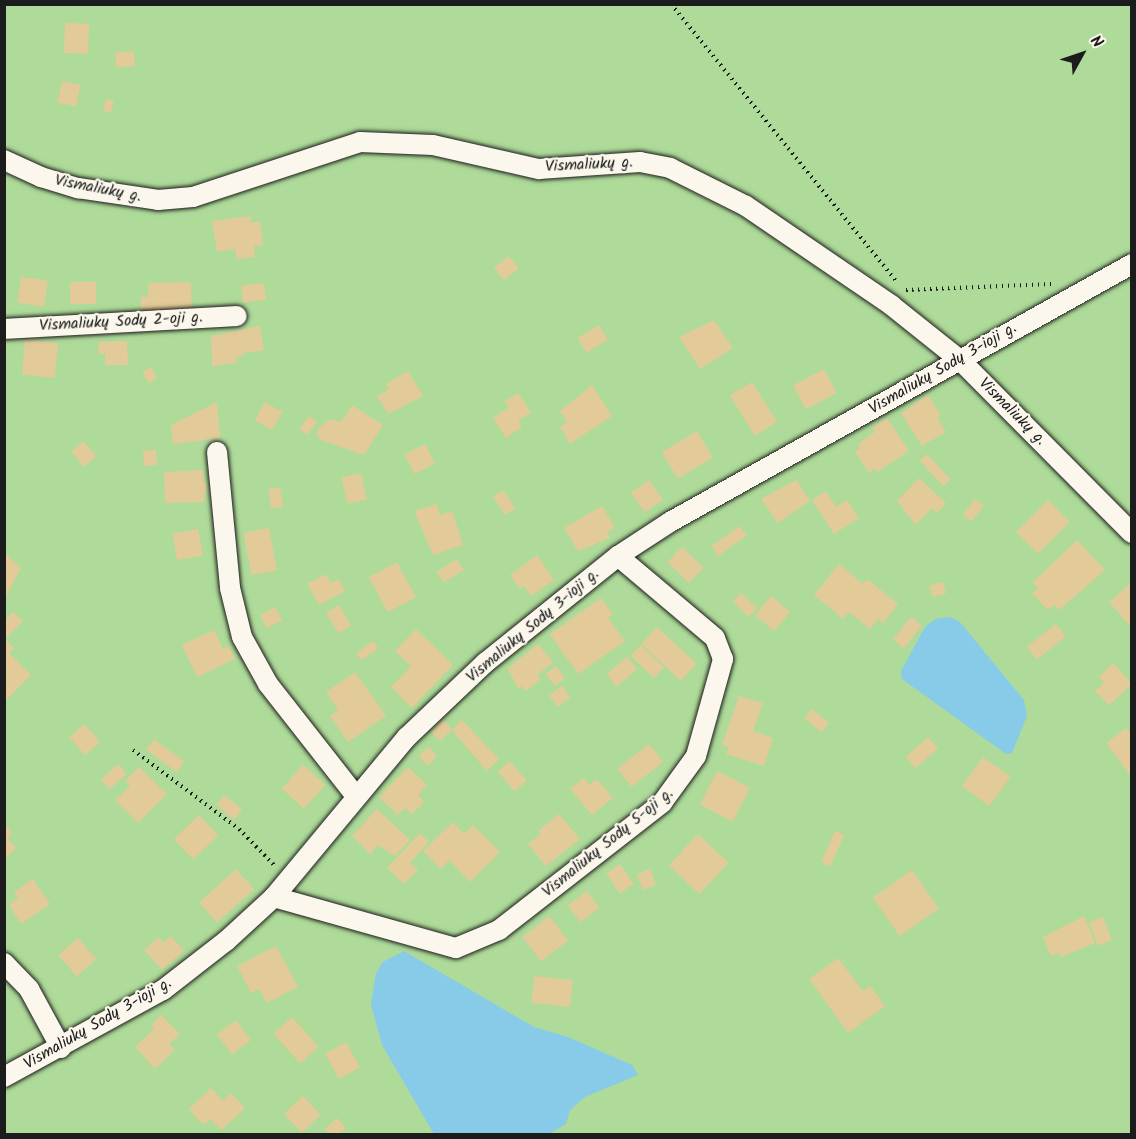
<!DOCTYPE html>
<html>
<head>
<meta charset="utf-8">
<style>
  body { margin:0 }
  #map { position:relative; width:1136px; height:1139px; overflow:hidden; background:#fbf7ec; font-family:Kalam,sans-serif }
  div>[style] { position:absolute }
  .green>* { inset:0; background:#aedb99; transform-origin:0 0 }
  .water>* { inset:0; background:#87cbe8 }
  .building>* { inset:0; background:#e3ca99; transform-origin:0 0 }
  .path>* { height:4px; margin-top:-2px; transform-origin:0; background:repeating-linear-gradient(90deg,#1c1c1c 0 1.5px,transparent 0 6px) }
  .roads { filter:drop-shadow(0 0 2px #1c1c1c) drop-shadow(0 0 2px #1c1c1c) }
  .street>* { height:20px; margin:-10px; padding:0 10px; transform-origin:10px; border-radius:10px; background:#fbf7ec }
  span { translate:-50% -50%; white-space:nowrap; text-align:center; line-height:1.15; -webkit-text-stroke:4.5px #fbf7ec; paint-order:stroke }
  .street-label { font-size:16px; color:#1c1c1c }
  .frame { position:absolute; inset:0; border:6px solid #1c1c1c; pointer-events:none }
  .north { position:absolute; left:1052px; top:24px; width:60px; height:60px; -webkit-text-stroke:4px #fbf7ec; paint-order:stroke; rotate:50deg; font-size:16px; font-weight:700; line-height:24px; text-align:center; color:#1c1c1c }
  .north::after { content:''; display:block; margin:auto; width:21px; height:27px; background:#1c1c1c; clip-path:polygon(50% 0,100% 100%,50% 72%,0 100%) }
</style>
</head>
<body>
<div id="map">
  <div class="green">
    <i style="left:5px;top:5px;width:1126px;height:1129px"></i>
  </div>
  <div class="water">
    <i style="clip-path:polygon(950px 617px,960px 622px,1024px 700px,1027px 716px,1012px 753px,1006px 754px,902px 679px,901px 671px,925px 627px,935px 619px)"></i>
    <i style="clip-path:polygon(404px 951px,534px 1027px,568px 1037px,632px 1065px,638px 1075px,585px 1097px,570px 1110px,566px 1124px,549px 1134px,434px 1134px,382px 1045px,371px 1005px,376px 973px,383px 962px)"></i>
  </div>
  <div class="building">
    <i style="left:65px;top:23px;width:24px;height:30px;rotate:2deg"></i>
    <i style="left:134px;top:51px;width:15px;height:19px;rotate:86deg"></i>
    <i style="left:62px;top:81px;width:19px;height:22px;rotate:12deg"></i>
    <i style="left:106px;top:99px;width:8px;height:12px;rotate:14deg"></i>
    <i style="clip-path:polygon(250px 216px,251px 223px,260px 221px,263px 245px,254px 246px,255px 257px,237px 259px,235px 249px,217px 252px,212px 221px)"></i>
    <i style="left:509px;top:256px;width:16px;height:19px;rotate:52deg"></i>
    <i style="left:21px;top:277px;width:27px;height:26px;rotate:8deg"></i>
    <i style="left:70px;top:282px;width:26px;height:22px"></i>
    <i style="clip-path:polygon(191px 282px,192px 313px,141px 315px,141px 297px,148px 297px,148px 283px)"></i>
    <i style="left:264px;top:283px;width:17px;height:23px;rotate:83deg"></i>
    <i style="clip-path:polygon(714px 320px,733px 348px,700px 369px,679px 337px)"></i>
    <i style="left:599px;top:325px;width:17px;height:25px;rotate:59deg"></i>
    <i style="clip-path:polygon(260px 326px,264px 350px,243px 353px,244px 356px,236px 357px,237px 363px,212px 366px,211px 336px)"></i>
    <i style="left:25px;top:340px;width:33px;height:35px;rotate:5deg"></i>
    <i style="clip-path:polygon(127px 341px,128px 365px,105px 365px,105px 354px,99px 354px,98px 342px)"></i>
    <i style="left:151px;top:367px;width:13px;height:10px;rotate:61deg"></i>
    <i style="left:824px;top:369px;width:27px;height:35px;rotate:62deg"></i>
    <i style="clip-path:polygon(408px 371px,423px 396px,388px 414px,377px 396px,389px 389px,386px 384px)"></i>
    <i style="left:752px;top:382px;width:47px;height:26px;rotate:58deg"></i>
    <i style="clip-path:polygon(592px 385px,612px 416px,570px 444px,560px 427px,567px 422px,560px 411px)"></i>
    <i style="clip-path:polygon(518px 393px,531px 412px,518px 421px,522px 427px,506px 438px,493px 418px,509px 407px,504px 401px)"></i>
    <i style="clip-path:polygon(928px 395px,941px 416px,937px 418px,946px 432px,922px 446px,901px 413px)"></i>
    <i style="clip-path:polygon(217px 402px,220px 438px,173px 444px,171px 425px)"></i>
    <i style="left:265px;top:402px;width:20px;height:21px;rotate:30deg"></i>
    <i style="clip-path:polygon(352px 405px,383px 425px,364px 455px,321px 440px,317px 435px,318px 429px,330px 419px,341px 422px)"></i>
    <i style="left:309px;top:416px;width:10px;height:16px;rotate:37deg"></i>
    <i style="clip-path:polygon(887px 418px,909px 451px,877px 472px,875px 468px,869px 473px,855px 452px,860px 448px,858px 444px,875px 432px,872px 428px)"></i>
    <i style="left:697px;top:431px;width:31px;height:41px;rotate:59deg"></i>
    <i style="left:84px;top:441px;width:20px;height:16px;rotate:53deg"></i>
    <i style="left:425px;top:444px;width:22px;height:23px;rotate:63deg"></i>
    <i style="left:156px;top:450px;width:15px;height:13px;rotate:86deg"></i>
    <i style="left:927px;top:454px;width:35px;height:10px;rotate:47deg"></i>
    <i style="clip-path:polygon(203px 470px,204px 482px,207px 482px,204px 502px,165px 503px,164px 472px)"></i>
    <i style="left:361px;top:473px;width:27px;height:20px;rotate:77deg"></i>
    <i style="clip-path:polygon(919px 478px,946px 503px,937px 513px,932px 508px,916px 525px,897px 501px)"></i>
    <i style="left:649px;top:480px;width:24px;height:22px;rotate:55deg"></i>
    <i style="clip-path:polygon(796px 480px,810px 501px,778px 523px,761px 499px)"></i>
    <i style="left:280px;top:487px;width:20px;height:12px;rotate:81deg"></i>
    <i style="left:503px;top:490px;width:22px;height:12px;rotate:56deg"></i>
    <i style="clip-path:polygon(826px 491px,836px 507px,847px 500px,859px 518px,834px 534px,812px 500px)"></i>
    <i style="left:975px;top:499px;width:11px;height:20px;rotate:38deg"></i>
    <i style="left:1048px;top:500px;width:31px;height:45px;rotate:45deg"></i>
    <i style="clip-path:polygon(437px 504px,440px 515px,452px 511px,463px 545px,433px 555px,414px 511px)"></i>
    <i style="clip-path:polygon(602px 506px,615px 528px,607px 532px,610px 538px,578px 551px,564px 528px)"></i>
    <i style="left:740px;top:526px;width:12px;height:35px;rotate:55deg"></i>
    <i style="left:269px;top:528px;width:43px;height:26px;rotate:79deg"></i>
    <i style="left:198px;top:529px;width:27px;height:26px;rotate:80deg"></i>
    <i style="clip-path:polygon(1077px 540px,1105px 570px,1059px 610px,1054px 605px,1048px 610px,1032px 593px,1038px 588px,1033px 582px)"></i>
    <i style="left:682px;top:547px;width:30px;height:21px;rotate:44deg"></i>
    <i style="clip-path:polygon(5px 553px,21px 568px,6px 596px,5px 596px)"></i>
    <i style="clip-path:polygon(537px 555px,554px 580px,531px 596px,524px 586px,520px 589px,510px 575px)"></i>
    <i style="left:457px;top:559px;width:13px;height:24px;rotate:58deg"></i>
    <i style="left:397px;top:562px;width:40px;height:32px;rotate:62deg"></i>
    <i style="clip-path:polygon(839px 564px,863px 584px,867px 579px,898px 604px,883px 623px,878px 619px,870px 629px,849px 612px,843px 619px,814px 595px)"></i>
    <i style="clip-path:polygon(326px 574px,331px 583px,339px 579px,345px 591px,319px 605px,307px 584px)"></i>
    <i style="left:943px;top:582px;width:12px;height:14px;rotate:76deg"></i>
    <i style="clip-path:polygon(1130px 584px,1132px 586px,1132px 628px,1109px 602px)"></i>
    <i style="left:741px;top:593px;width:22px;height:12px;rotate:43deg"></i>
    <i style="left:771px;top:596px;width:25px;height:25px;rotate:40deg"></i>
    <i style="clip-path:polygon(601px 598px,613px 615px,608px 618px,625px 641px,578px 674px,550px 634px)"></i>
    <i style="left:339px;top:605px;width:24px;height:15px;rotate:60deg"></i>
    <i style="left:275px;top:607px;width:15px;height:17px;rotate:62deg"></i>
    <i style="clip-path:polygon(13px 612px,23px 621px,5px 639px,14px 648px,9px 653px,31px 675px,6px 700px,4px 621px)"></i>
    <i style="left:911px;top:617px;width:14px;height:29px;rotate:39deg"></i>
    <i style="left:1056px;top:624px;width:16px;height:37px;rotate:52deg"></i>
    <i style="left:657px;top:627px;width:54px;height:23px;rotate:43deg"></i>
    <i style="clip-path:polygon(416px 629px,453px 665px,412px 708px,391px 687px,411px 666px,395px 651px)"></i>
    <i style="clip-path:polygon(214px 630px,223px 649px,229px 646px,235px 659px,197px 677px,182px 645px)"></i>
    <i style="left:373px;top:641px;width:9px;height:21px;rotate:54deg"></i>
    <i style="clip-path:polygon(538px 644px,553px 662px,537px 675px,541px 679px,526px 691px,522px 686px,518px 689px,508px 668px)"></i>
    <i style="left:641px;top:645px;width:32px;height:15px;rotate:44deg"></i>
    <i style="left:627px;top:657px;width:16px;height:27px;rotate:50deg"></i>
    <i style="clip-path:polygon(1113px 663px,1132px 684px,1109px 705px,1095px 691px,1104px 682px,1099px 677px)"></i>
    <i style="left:556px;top:666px;width:15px;height:13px;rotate:53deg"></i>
    <i style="clip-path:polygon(355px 672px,386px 716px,348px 742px,330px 716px,338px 710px,326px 692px)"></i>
    <i style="left:562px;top:686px;width:14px;height:16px;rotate:54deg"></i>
    <i style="clip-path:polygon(739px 696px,763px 703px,753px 731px,773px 738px,764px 766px,726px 754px,729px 747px,722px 745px)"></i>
    <i style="left:812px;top:709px;width:22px;height:12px;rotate:39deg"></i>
    <i style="left:443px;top:720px;width:13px;height:17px;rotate:45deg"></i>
    <i style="clip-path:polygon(462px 720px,499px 759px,487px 771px,452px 730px)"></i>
    <i style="left:84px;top:724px;width:24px;height:20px;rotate:48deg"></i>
    <i style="clip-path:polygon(1126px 728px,1132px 735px,1132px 777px,1106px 743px)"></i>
    <i style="left:928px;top:737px;width:15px;height:30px;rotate:48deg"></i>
    <i style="left:154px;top:739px;width:38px;height:13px;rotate:37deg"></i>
    <i style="left:649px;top:744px;width:23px;height:40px;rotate:52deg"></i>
    <i style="left:429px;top:747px;width:13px;height:13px;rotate:51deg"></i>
    <i style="left:983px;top:757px;width:34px;height:36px;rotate:36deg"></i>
    <i style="left:510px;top:761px;width:26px;height:16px;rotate:50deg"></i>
    <i style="left:118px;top:764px;width:13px;height:23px;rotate:48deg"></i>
    <i style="left:303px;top:765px;width:30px;height:32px;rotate:42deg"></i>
    <i style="clip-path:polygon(139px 767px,167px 794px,138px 823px,115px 800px,130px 786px,125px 781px)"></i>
    <i style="clip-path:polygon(408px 767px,427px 785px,418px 795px,424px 802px,412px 814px,405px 808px,398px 815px,379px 797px)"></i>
    <i style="left:717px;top:771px;width:37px;height:38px;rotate:27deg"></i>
    <i style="clip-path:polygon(584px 778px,590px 785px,597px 779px,613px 798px,592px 815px,570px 789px)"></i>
    <i style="left:225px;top:795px;width:23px;height:13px;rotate:41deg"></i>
    <i style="clip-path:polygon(377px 809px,410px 840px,395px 856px,378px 845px,370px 854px,352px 836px)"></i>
    <i style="clip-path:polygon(559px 814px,580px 839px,546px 866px,528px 844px,541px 834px,538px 831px)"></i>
    <i style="left:199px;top:815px;width:28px;height:35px;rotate:46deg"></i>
    <i style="clip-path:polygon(453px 822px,464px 834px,473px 825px,500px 852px,470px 882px,449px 860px,441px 869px,423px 851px)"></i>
    <i style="clip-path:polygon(4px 824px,12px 833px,7px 838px,16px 848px,4px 859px)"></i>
    <i style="left:835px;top:831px;width:10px;height:34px;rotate:24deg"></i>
    <i style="clip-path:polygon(420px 833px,429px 842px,410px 863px,418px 870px,404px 884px,387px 868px)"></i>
    <i style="left:698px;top:834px;width:42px;height:43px;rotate:43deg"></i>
    <i style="left:620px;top:864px;width:24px;height:17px;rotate:55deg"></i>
    <i style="left:236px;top:869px;width:27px;height:50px;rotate:48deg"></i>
    <i style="left:650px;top:869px;width:17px;height:14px;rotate:69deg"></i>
    <i style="left:912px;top:870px;width:47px;height:48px;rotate:55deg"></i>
    <i style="clip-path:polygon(33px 879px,50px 904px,21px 924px,9px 905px,18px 898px,14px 892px)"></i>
    <i style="left:587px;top:891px;width:21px;height:24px;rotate:53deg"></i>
    <i style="left:549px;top:916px;width:31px;height:34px;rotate:52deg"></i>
    <i style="clip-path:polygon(1084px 916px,1095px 943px,1061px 957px,1059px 953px,1051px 956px,1043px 937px)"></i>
    <i style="left:1103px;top:917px;width:25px;height:15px;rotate:69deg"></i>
    <i style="clip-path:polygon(171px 936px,184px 951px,162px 970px,144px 950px,159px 937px,163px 943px)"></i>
    <i style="left:78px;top:938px;width:28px;height:26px;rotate:49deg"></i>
    <i style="clip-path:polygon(276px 946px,298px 987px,267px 1003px,259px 989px,251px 993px,237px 966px)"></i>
    <i style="clip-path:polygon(838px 958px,863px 991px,870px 986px,885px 1006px,848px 1033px,809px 979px)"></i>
    <i style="left:534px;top:976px;width:39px;height:27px;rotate:6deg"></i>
    <i style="clip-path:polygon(161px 1015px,180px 1034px,169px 1044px,175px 1050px,155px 1069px,135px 1047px,154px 1029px,151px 1025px)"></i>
    <i style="left:292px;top:1017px;width:40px;height:25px;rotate:48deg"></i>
    <i style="left:236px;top:1020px;width:25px;height:24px;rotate:53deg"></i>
    <i style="left:346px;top:1042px;width:29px;height:24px;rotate:61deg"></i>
    <i style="clip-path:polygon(211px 1088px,223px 1101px,231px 1093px,245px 1108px,221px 1130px,210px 1119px,203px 1125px,189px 1109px)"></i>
    <i style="left:303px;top:1096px;width:26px;height:26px;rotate:47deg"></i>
    <i style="clip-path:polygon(337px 1118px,346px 1128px,339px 1134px,330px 1134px,325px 1129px)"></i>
  </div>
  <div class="path">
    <i style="left:671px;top:4px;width:357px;rotate:50.9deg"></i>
    <i style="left:906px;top:290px;width:146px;rotate:-2.4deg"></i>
    <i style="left:133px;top:750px;width:132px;rotate:36.7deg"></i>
    <i style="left:239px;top:829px;width:50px;rotate:45.8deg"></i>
  </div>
  <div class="roads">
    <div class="street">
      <i style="left:4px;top:160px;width:41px;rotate:24.7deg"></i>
      <i style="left:41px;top:177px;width:39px;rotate:17deg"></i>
      <i style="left:78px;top:188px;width:81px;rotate:8.5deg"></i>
      <i style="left:158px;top:200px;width:35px;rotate:-5deg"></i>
      <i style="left:193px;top:197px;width:176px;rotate:-18.2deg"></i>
      <i style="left:360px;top:142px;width:73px;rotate:2.4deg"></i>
      <i style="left:433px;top:145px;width:109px;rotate:12.8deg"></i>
      <i style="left:539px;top:169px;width:101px;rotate:-4deg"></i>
      <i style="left:640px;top:162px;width:31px;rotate:11deg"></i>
      <i style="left:670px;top:168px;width:85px;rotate:26.6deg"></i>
      <i style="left:746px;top:206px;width:176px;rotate:34.3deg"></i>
      <i style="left:891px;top:305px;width:88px;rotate:38.6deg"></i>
      <i style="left:960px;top:360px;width:244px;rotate:45.2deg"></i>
      <i style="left:4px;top:329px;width:233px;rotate:-3.2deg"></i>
      <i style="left:217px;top:452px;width:137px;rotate:84.5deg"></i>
      <i style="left:230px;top:588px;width:50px;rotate:76.2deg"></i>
      <i style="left:242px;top:637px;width:54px;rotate:61deg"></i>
      <i style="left:268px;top:684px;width:141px;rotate:51.9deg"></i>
      <i style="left:274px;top:897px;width:189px;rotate:15.7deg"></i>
      <i style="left:456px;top:948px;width:47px;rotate:-22.7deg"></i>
      <i style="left:499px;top:930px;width:207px;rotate:-37.9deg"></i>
      <i style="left:662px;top:803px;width:58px;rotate:-54.1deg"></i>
      <i style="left:696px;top:756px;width:101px;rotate:-74.4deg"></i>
      <i style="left:723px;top:659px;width:22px;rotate:-111deg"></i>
      <i style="left:715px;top:638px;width:127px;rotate:-139.8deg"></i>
      <i style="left:4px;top:963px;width:36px;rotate:46deg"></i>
      <i style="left:29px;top:989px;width:67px;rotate:61.5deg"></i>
      <i style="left:4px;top:1077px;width:181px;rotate:-28.7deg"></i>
      <i style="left:163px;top:990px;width:80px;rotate:-37.9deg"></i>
      <i style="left:226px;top:941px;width:65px;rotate:-42.5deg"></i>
      <i style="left:274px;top:897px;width:208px;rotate:-50.3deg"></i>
      <i style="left:407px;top:737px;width:108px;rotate:-43.5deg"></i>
      <i style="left:485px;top:663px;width:171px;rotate:-38.8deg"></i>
      <i style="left:618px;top:556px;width:62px;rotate:-33.2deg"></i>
      <i style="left:670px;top:522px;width:529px;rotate:-29.18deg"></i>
    </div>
  </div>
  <div class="street-label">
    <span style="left:589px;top:165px;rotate:-3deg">Vismaliukų g.</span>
    <span style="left:98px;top:189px;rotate:11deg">Vismaliukų g.</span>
    <span style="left:121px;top:322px;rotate:-3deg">Vismaliukų Sodų 2-oji g.</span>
    <span style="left:943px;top:369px;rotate:-30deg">Vismaliukų Sodų 3-ioji g.</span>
    <span style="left:1012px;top:412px;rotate:45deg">Vismaliukų g.</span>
    <span style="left:533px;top:626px;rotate:-40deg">Vismaliukų Sodų 3-ioji g.</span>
    <span style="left:608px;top:843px;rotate:-39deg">Vismaliukų Sodų 5-oji g.</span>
    <span style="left:98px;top:1024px;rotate:-30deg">Vismaliukų Sodų 3-ioji g.</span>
  </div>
  <div class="frame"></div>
  <div class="north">N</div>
</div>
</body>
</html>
